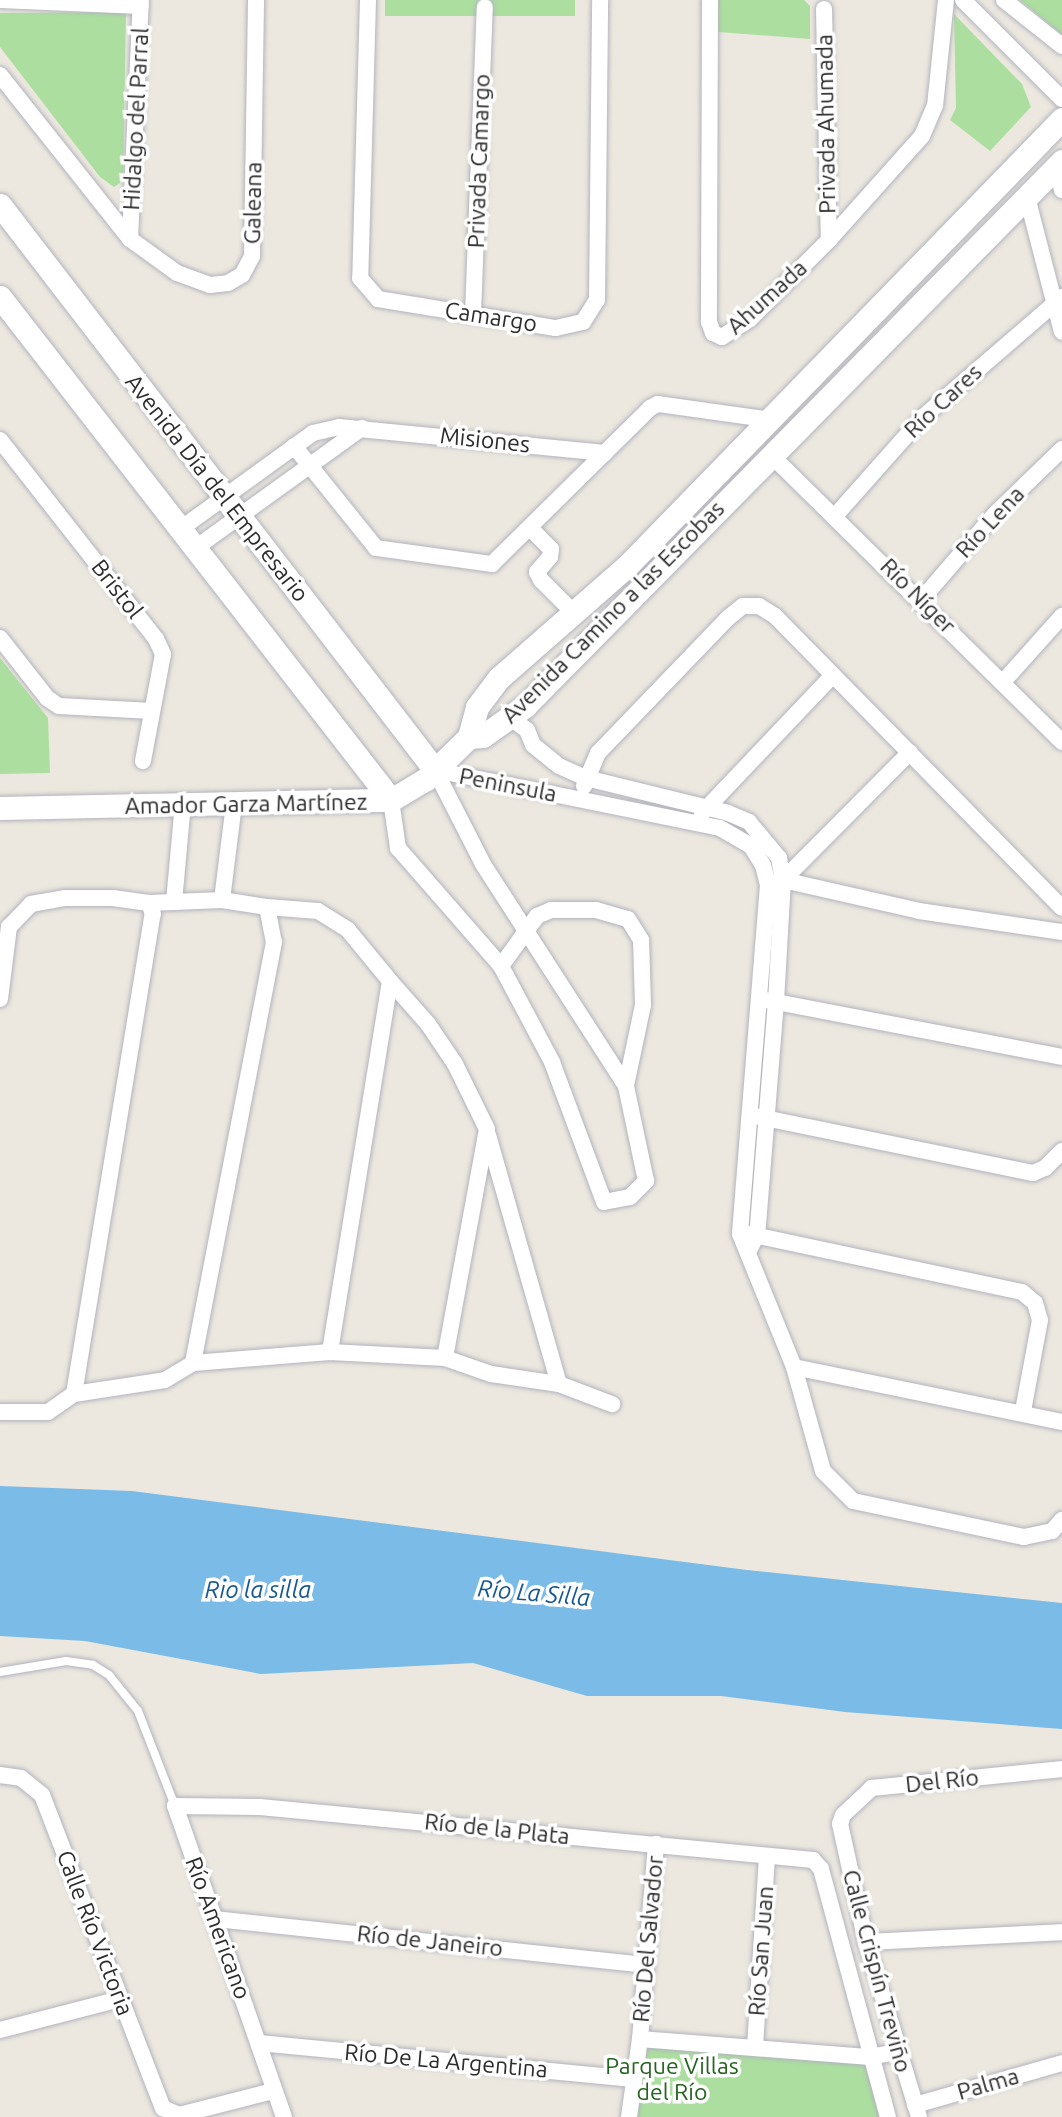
<!DOCTYPE html>
<html>
<head>
<meta charset="utf-8">
<style>
  body { margin:0 }
  #map { position:relative; width:1062px; height:2117px; overflow:hidden; background:#ece8df; font-family:Ubuntu,sans-serif }
  div>[style] { position:absolute }
  .green>* { inset:0; background:#acdf9f; transform-origin:0 0 }
  .water>* { inset:0; background:#7abbe7 }
  .roads { filter:drop-shadow(0 0 2px #b2b3be) drop-shadow(0 0 2px #b2b3be) }
  .lane>* { height:8px; margin:-4px; padding:0 4px; transform-origin:4px; border-radius:4px; background:#fff }
  .street>* { height:16px; margin:-8px; padding:0 8px; transform-origin:8px; border-radius:8px; background:#fff }
  .secondary>* { height:23px; margin:-11.5px; padding:0 11.5px; transform-origin:11.5px; border-radius:11.5px; background:#fff }
  span { translate:-50% -50%; white-space:nowrap; text-align:center; line-height:1.15; -webkit-text-stroke:7px #fff; paint-order:stroke }
  .street-label { font-size:23px; color:#2c2c2c }
  .park-label { font-size:23px; color:#256420 }
  .water-label { font-size:24px; color:#175894; font-style:italic }
</style>
</head>
<body>
<div id="map">
  <div class="green">
    <i style="left:385px;top:0;width:190px;height:16px"></i>
    <i style="clip-path:polygon(715px 0,804px 0,810px 6px,810px 39px,718px 32px)"></i>
    <i style="clip-path:polygon(1020px 0,1062px 0,1062px 35px)"></i>
    <i style="clip-path:polygon(126px 12px,123px 181px,114px 187px,100px 177px,0 47px,0 13px)"></i>
    <i style="clip-path:polygon(954px 14px,1022px 84px,1031px 107px,990px 151px,950px 120px,956px 108px)"></i>
    <i style="clip-path:polygon(0 658px,48px 718px,50px 773px,0 774px)"></i>
    <i style="clip-path:polygon(640px 2039px,870px 2057px,888px 2117px,629px 2117px)"></i>
  </div>
  <div class="water">
    <i style="clip-path:polygon(0 1486px,132px 1491px,747px 1570px,1062px 1603px,1062px 1729px,845px 1712px,721px 1696px,587px 1696px,473px 1663px,261px 1674px,85px 1641px,0 1636px)"></i>
  </div>
  <div class="roads">
    <div class="lane">
      <i style="left:0;top:1672px;width:67px;rotate:-9.5deg"></i>
      <i style="left:66px;top:1661px;width:27px;rotate:8deg"></i>
      <i style="left:93px;top:1665px;width:19px;rotate:32deg"></i>
      <i style="left:109px;top:1675px;width:46px;rotate:51.1deg"></i>
      <i style="left:138px;top:1711px;width:102px;rotate:68.7deg"></i>
    </div>
    <div class="street">
      <i style="left:0;top:0;width:141px;rotate:2.4deg"></i>
      <i style="left:368px;top:0;width:278px;rotate:91.6deg"></i>
      <i style="left:360px;top:278px;width:28px;rotate:49deg"></i>
      <i style="left:378px;top:299px;width:180px;rotate:9.3deg"></i>
      <i style="left:556px;top:328px;width:28px;rotate:-13deg"></i>
      <i style="left:583px;top:322px;width:26px;rotate:-58deg"></i>
      <i style="left:597px;top:300px;width:300px;rotate:-89.4deg"></i>
      <i style="left:710px;top:0;width:322px;rotate:90.2deg"></i>
      <i style="left:709px;top:322px;width:12px;rotate:70deg"></i>
      <i style="left:713px;top:333px;width:10px;rotate:24deg"></i>
      <i style="left:722px;top:337px;width:33px;rotate:-33deg"></i>
      <i style="left:750px;top:319px;width:112px;rotate:-45deg"></i>
      <i style="left:829px;top:240px;width:140px;rotate:-48.2deg"></i>
      <i style="left:922px;top:136px;width:33px;rotate:-67deg"></i>
      <i style="left:935px;top:106px;width:107px;rotate:-84.1deg"></i>
      <i style="left:963px;top:0;width:140px;rotate:45deg"></i>
      <i style="left:1004px;top:0;width:74px;rotate:38.4deg"></i>
      <i style="left:824px;top:9px;width:231px;rotate:88.8deg"></i>
      <i style="left:0;top:75px;width:209px;rotate:51.6deg"></i>
      <i style="left:130px;top:239px;width:58px;rotate:35.9deg"></i>
      <i style="left:177px;top:273px;width:35px;rotate:20deg"></i>
      <i style="left:210px;top:285px;width:18px;rotate:-6deg"></i>
      <i style="left:228px;top:283px;width:16px;rotate:-30deg"></i>
      <i style="left:242px;top:275px;width:21px;rotate:-62deg"></i>
      <i style="left:252px;top:256px;width:256px;rotate:-89.1deg"></i>
      <i style="left:1056px;top:166px;width:25px;rotate:76deg"></i>
      <i style="left:1027px;top:197px;width:139px;rotate:75.5deg"></i>
      <i style="left:130px;top:239px;width:239px;rotate:-87.4deg"></i>
      <i style="left:473px;top:314px;width:307px;rotate:-87.8deg"></i>
      <i style="left:0;top:440px;width:253px;rotate:51.9deg"></i>
      <i style="left:156px;top:639px;width:17px;rotate:65deg"></i>
      <i style="left:163px;top:654px;width:109px;rotate:100.6deg"></i>
      <i style="left:294px;top:446px;width:131px;rotate:51.2deg"></i>
      <i style="left:376px;top:548px;width:117px;rotate:7.9deg"></i>
      <i style="left:492px;top:564px;width:222px;rotate:-44.6deg"></i>
      <i style="left:650px;top:408px;width:9px;rotate:-27deg"></i>
      <i style="left:658px;top:404px;width:108px;rotate:8deg"></i>
      <i style="left:770px;top:454px;width:410px;rotate:44.6deg"></i>
      <i style="left:835px;top:516px;width:132px;rotate:-48.4deg"></i>
      <i style="left:923px;top:417px;width:184px;rotate:-40.8deg"></i>
      <i style="left:531px;top:529px;width:28px;rotate:45deg"></i>
      <i style="left:551px;top:549px;width:8px;rotate:97deg"></i>
      <i style="left:550px;top:557px;width:20px;rotate:131deg"></i>
      <i style="left:537px;top:572px;width:9px;rotate:63deg"></i>
      <i style="left:541px;top:580px;width:44px;rotate:45deg"></i>
      <i style="left:179px;top:530px;width:165px;rotate:-35.9deg"></i>
      <i style="left:313px;top:433px;width:27px;rotate:-13deg"></i>
      <i style="left:339px;top:427px;width:267px;rotate:5.6deg"></i>
      <i style="left:194px;top:549px;width:207px;rotate:-35.8deg"></i>
      <i style="left:922px;top:599px;width:113px;rotate:-49.3deg"></i>
      <i style="left:996px;top:513px;width:92px;rotate:-44.1deg"></i>
      <i style="left:0;top:638px;width:76px;rotate:51.9deg"></i>
      <i style="left:47px;top:698px;width:14px;rotate:34deg"></i>
      <i style="left:59px;top:706px;width:93px;rotate:3.1deg"></i>
      <i style="left:1003px;top:682px;width:89px;rotate:-48.2deg"></i>
      <i style="left:511px;top:718px;width:20px;rotate:37deg"></i>
      <i style="left:527px;top:730px;width:16px;rotate:68deg"></i>
      <i style="left:533px;top:745px;width:33px;rotate:39deg"></i>
      <i style="left:559px;top:766px;width:30px;rotate:24deg"></i>
      <i style="left:586px;top:778px;width:146px;rotate:13.8deg"></i>
      <i style="left:728px;top:813px;width:23px;rotate:23deg"></i>
      <i style="left:749px;top:822px;width:47px;rotate:50.2deg"></i>
      <i style="left:779px;top:858px;width:22px;rotate:80deg"></i>
      <i style="left:783px;top:880px;width:121px;rotate:93.3deg"></i>
      <i style="left:776px;top:1001px;width:235px;rotate:94.6deg"></i>
      <i style="left:757px;top:1235px;width:19px;rotate:118deg"></i>
      <i style="left:435px;top:770px;width:291px;rotate:11.5deg"></i>
      <i style="left:720px;top:828px;width:36px;rotate:30deg"></i>
      <i style="left:751px;top:846px;width:22px;rotate:58deg"></i>
      <i style="left:763px;top:865px;width:21px;rotate:76deg"></i>
      <i style="left:768px;top:885px;width:350px;rotate:94.6deg"></i>
      <i style="left:740px;top:1234px;width:144px;rotate:67.9deg"></i>
      <i style="left:794px;top:1367px;width:108px;rotate:74.4deg"></i>
      <i style="left:823px;top:1471px;width:42px;rotate:45deg"></i>
      <i style="left:853px;top:1501px;width:175px;rotate:11.9deg"></i>
      <i style="left:1024px;top:1537px;width:29px;rotate:-12deg"></i>
      <i style="left:1052px;top:1531px;width:15px;rotate:-48deg"></i>
      <i style="left:584px;top:786px;width:36px;rotate:-67deg"></i>
      <i style="left:598px;top:753px;width:187px;rotate:-46.1deg"></i>
      <i style="left:728px;top:618px;width:19px;rotate:-39deg"></i>
      <i style="left:743px;top:606px;width:16px"></i>
      <i style="left:759px;top:606px;width:19px;rotate:32deg"></i>
      <i style="left:775px;top:616px;width:409px;rotate:45.5deg"></i>
      <i style="left:391px;top:800px;width:49px;rotate:81.7deg"></i>
      <i style="left:398px;top:848px;width:157px;rotate:48.9deg"></i>
      <i style="left:501px;top:966px;width:109px;rotate:62deg"></i>
      <i style="left:552px;top:1062px;width:149px;rotate:69.6deg"></i>
      <i style="left:604px;top:1202px;width:26px;rotate:-11deg"></i>
      <i style="left:630px;top:1197px;width:23px;rotate:-45deg"></i>
      <i style="left:646px;top:1181px;width:97px;rotate:-101.9deg"></i>
      <i style="left:626px;top:1086px;width:264px;rotate:-122.8deg"></i>
      <i style="left:483px;top:864px;width:106px;rotate:-117.1deg"></i>
      <i style="left:702px;top:813px;width:189px;rotate:-46.5deg"></i>
      <i style="left:783px;top:880px;width:180px;rotate:-45.2deg"></i>
      <i style="left:773px;top:883px;width:10px;rotate:-17deg"></i>
      <i style="left:783px;top:880px;width:139px;rotate:12.8deg"></i>
      <i style="left:919px;top:911px;width:145px;rotate:8.4deg"></i>
      <i style="left:222px;top:900px;width:97px;rotate:-82.9deg"></i>
      <i style="left:174px;top:902px;width:98px;rotate:-84.8deg"></i>
      <i style="left:267px;top:907px;width:51px;rotate:4.5deg"></i>
      <i style="left:318px;top:911px;width:36px;rotate:32deg"></i>
      <i style="left:348px;top:930px;width:66px;rotate:50.5deg"></i>
      <i style="left:390px;top:981px;width:376px;rotate:99.2deg"></i>
      <i style="left:501px;top:966px;width:62px;rotate:-54.2deg"></i>
      <i style="left:537px;top:916px;width:15px;rotate:-23deg"></i>
      <i style="left:551px;top:910px;width:45px"></i>
      <i style="left:596px;top:910px;width:33px;rotate:16deg"></i>
      <i style="left:628px;top:919px;width:25px;rotate:58deg"></i>
      <i style="left:641px;top:940px;width:65px;rotate:88.2deg"></i>
      <i style="left:643px;top:1005px;width:83px;rotate:101.9deg"></i>
      <i style="left:390px;top:981px;width:57px;rotate:48.5deg"></i>
      <i style="left:428px;top:1024px;width:48px;rotate:56deg"></i>
      <i style="left:455px;top:1064px;width:72px;rotate:63.8deg"></i>
      <i style="left:487px;top:1129px;width:233px;rotate:100.4deg"></i>
      <i style="left:0;top:999px;width:73px;rotate:-82.9deg"></i>
      <i style="left:9px;top:927px;width:32px;rotate:-46deg"></i>
      <i style="left:31px;top:904px;width:35px;rotate:-10deg"></i>
      <i style="left:65px;top:898px;width:48px"></i>
      <i style="left:113px;top:898px;width:36px;rotate:8deg"></i>
      <i style="left:149px;top:903px;width:73px;rotate:-2.4deg"></i>
      <i style="left:222px;top:900px;width:46px;rotate:8.8deg"></i>
      <i style="left:267px;top:907px;width:36px;rotate:79deg"></i>
      <i style="left:274px;top:942px;width:429px;rotate:100.9deg"></i>
      <i style="left:766px;top:1000px;width:301px;rotate:10.9deg"></i>
      <i style="left:755px;top:1116px;width:284px;rotate:11.6deg"></i>
      <i style="left:1033px;top:1173px;width:13px;rotate:-23deg"></i>
      <i style="left:1045px;top:1168px;width:24px;rotate:-45deg"></i>
      <i style="left:488px;top:1135px;width:259px;rotate:74.1deg"></i>
      <i style="left:749px;top:1234px;width:279px;rotate:12deg"></i>
      <i style="left:1022px;top:1292px;width:17px;rotate:40deg"></i>
      <i style="left:1035px;top:1303px;width:18px;rotate:74deg"></i>
      <i style="left:1040px;top:1320px;width:93px;rotate:100.6deg"></i>
      <i style="left:794px;top:1367px;width:274px;rotate:11.6deg"></i>
      <i style="left:74px;top:1394px;width:92px;rotate:-8.7deg"></i>
      <i style="left:165px;top:1380px;width:33px;rotate:-31deg"></i>
      <i style="left:193px;top:1363px;width:137px;rotate:-4.6deg"></i>
      <i style="left:330px;top:1352px;width:115px;rotate:3deg"></i>
      <i style="left:445px;top:1358px;width:49px;rotate:19.2deg"></i>
      <i style="left:491px;top:1374px;width:69px;rotate:8.4deg"></i>
      <i style="left:559px;top:1384px;width:57px;rotate:20.7deg"></i>
      <i style="left:0;top:1412px;width:48px"></i>
      <i style="left:48px;top:1412px;width:32px;rotate:-35deg"></i>
      <i style="left:74px;top:1394px;width:486px;rotate:-80.7deg"></i>
      <i style="left:153px;top:914px;width:12px;rotate:-110deg"></i>
      <i style="left:0;top:1775px;width:21px;rotate:8deg"></i>
      <i style="left:21px;top:1778px;width:27px;rotate:39deg"></i>
      <i style="left:42px;top:1795px;width:336px;rotate:68.9deg"></i>
      <i style="left:163px;top:2108px;width:17px;rotate:24deg"></i>
      <i style="left:179px;top:2115px;width:97px;rotate:-14.3deg"></i>
      <i style="left:215px;top:1919px;width:431px;rotate:6.1deg"></i>
      <i style="left:866px;top:1942px;width:196px;rotate:-2.9deg"></i>
      <i style="left:0;top:2030px;width:124px;rotate:-14.5deg"></i>
      <i style="left:640px;top:2039px;width:231px;rotate:4.5deg"></i>
      <i style="left:870px;top:2057px;width:26px;rotate:-11deg"></i>
      <i style="left:259px;top:2043px;width:376px;rotate:5.5deg"></i>
      <i style="left:755px;top:2047px;width:191px;rotate:-86.4deg"></i>
      <i style="left:915px;top:2105px;width:153px;rotate:-15.9deg"></i>
      <i style="left:284px;top:2117px;width:330px;rotate:-109.3deg"></i>
      <i style="left:175px;top:1806px;width:85px;rotate:0.7deg"></i>
      <i style="left:260px;top:1807px;width:556px;rotate:5.47deg"></i>
      <i style="left:813px;top:1860px;width:12px;rotate:48deg"></i>
      <i style="left:821px;top:1869px;width:257px;rotate:74.9deg"></i>
      <i style="left:629px;top:2117px;width:79px;rotate:-82deg"></i>
      <i style="left:640px;top:2039px;width:196px;rotate:-85.3deg"></i>
      <i style="left:919px;top:2117px;width:183px;rotate:-106.8deg"></i>
      <i style="left:866px;top:1942px;width:121px;rotate:-102.4deg"></i>
      <i style="left:840px;top:1824px;width:9px;rotate:-72deg"></i>
      <i style="left:843px;top:1815px;width:40px;rotate:-43deg"></i>
      <i style="left:872px;top:1788px;width:191px;rotate:-5.7deg"></i>
    </div>
    <div class="secondary">
      <i style="left:0;top:205px;width:713px;rotate:52.41deg"></i>
      <i style="left:0;top:297px;width:637px;rotate:52.14deg"></i>
      <i style="left:469px;top:737px;width:31px;rotate:-75deg"></i>
      <i style="left:477px;top:707px;width:36px;rotate:-53deg"></i>
      <i style="left:499px;top:678px;width:169px;rotate:-41.2deg"></i>
      <i style="left:626px;top:567px;width:625px;rotate:-45.78deg"></i>
      <i style="left:469px;top:737px;width:14px;rotate:-4deg"></i>
      <i style="left:483px;top:736px;width:52px;rotate:-35.5deg"></i>
      <i style="left:525px;top:706px;width:765px;rotate:-45.42deg"></i>
      <i style="left:0;top:808px;width:391px;rotate:-1.2deg"></i>
      <i style="left:391px;top:800px;width:41px;rotate:-31deg"></i>
      <i style="left:426px;top:779px;width:60px;rotate:-44.3deg"></i>
    </div>
  </div>
  <div class="street-label">
    <span style="left:136px;top:119px;rotate:-87deg">Hidalgo del Parral</span>
    <span style="left:826px;top:124px;rotate:-91deg">Privada Ahumada</span>
    <span style="left:479px;top:161px;rotate:-88deg">Privada Camargo</span>
    <span style="left:253px;top:203px;rotate:-89deg">Galeana</span>
    <span style="left:767px;top:297px;rotate:-42deg">Ahumada</span>
    <span style="left:491px;top:317px;rotate:9deg">Camargo</span>
    <span style="left:943px;top:401px;rotate:-43deg">Río Cares</span>
    <span style="left:485px;top:440px;rotate:6deg">Misiones</span>
    <span style="left:217px;top:488px;rotate:52deg">Avenida Día del Empresario</span>
    <span style="left:990px;top:522px;rotate:-47deg">Río Lena</span>
    <span style="left:117px;top:589px;rotate:52deg">Bristol</span>
    <span style="left:918px;top:596px;rotate:45deg">Río Níger</span>
    <span style="left:613px;top:612px;rotate:-45deg">Avenida Camino a las Escobas</span>
    <span style="left:508px;top:785px;rotate:11deg">Peninsula</span>
    <span style="left:246px;top:804px;rotate:-1deg">Amador Garza Martínez</span>
    <span style="left:942px;top:1781px;rotate:-6deg">Del Río</span>
    <span style="left:497px;top:1829px;rotate:6deg">Río de la Plata</span>
    <span style="left:218px;top:1928px;rotate:70deg">Río Americano</span>
    <span style="left:95px;top:1933px;rotate:69deg">Calle Río Victoria</span>
    <span style="left:648px;top:1939px;rotate:-85deg">Río Del Salvador</span>
    <span style="left:430px;top:1941px;rotate:6deg">Río de Janeiro</span>
    <span style="left:761px;top:1951px;rotate:-86deg">Río San Juan</span>
    <span style="left:877px;top:1971px;rotate:75deg">Calle Crispín Treviño</span>
    <span style="left:446px;top:2061px;rotate:5deg">Río De La Argentina</span>
    <span style="left:988px;top:2084px;rotate:-16deg">Palma</span>
  </div>
  <div class="park-label">
    <span style="left:672px;top:2079px">Parque Villas<br>del Río</span>
  </div>
  <div class="water-label">
    <span style="left:258px;top:1590px">Rio la silla</span>
    <span style="left:534px;top:1593px;rotate:5deg">Río La Silla</span>
  </div>
</div>
</body>
</html>
